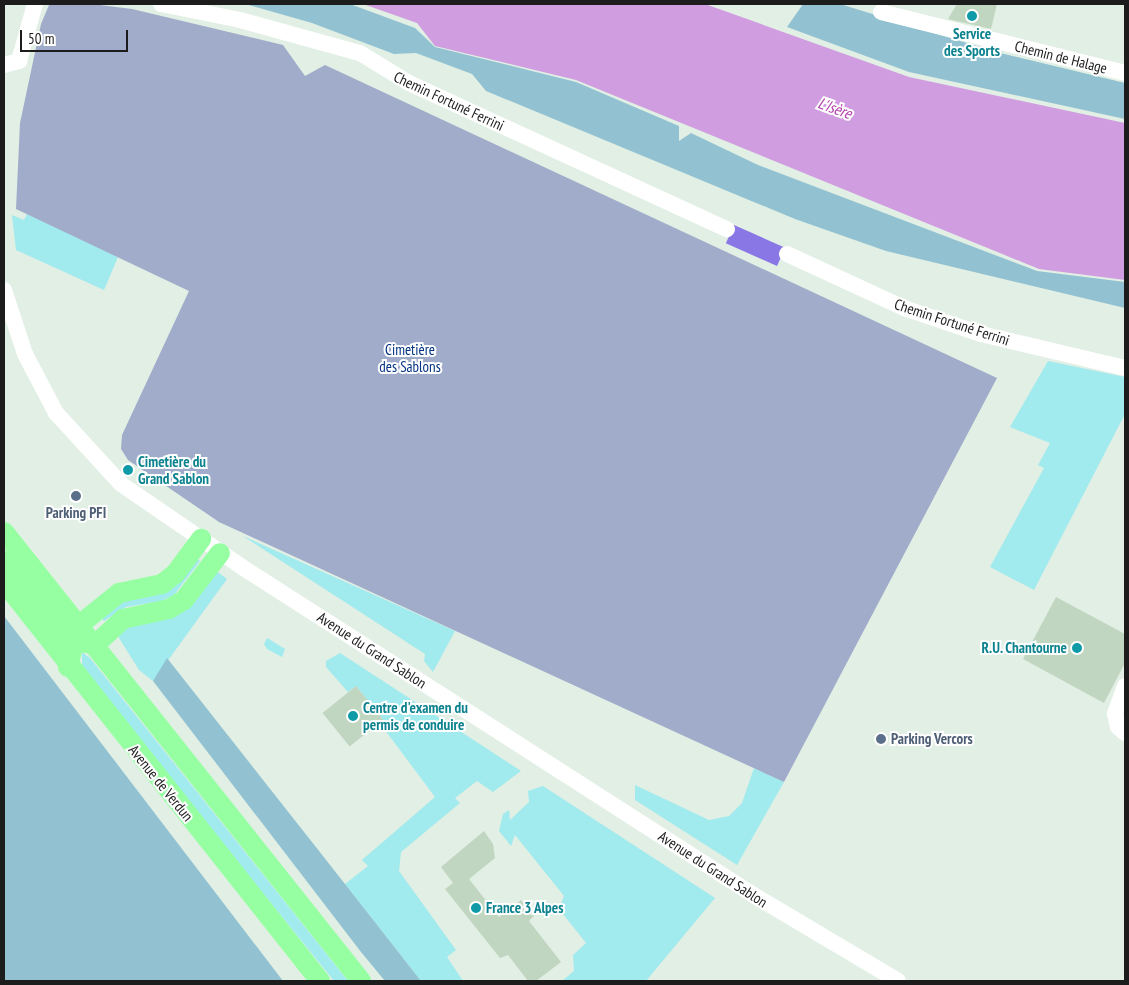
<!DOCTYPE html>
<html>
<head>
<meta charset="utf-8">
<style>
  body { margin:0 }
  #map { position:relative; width:1129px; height:985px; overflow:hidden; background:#e1efe4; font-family:"PT Sans Narrow",sans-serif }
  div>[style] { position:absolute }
  .grass>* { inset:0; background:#a1eaee }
  .forest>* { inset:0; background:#92c2d2 }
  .cemetery>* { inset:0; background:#a0acca }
  .pitch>* { inset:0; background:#8977e5; transform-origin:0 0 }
  .water>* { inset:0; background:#d19de1 }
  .building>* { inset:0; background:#c1d6c1; transform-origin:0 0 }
  .minor>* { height:16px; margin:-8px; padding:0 8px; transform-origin:8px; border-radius:8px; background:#fff }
  .major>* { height:20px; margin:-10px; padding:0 10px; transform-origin:10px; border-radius:10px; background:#96ffa2 }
  .dots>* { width:14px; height:14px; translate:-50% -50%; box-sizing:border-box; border:2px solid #fff; border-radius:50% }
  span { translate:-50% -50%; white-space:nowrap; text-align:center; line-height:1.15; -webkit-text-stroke:4px #fff; paint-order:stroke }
  .culture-label { font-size:15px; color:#0d838f; font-weight:700 }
  .left { translate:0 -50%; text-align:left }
  .right { translate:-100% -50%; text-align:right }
  .street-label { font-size:15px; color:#1c1c1c }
  .park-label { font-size:15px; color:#023283 }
  .service-label { font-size:15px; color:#4e5e75; font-weight:700 }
  .water-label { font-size:16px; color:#b341ae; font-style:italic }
  .frame { position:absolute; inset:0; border:5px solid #1c1c1c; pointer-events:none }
  .scale { position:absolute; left:20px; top:30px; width:108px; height:22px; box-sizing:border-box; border:2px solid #1c1c1c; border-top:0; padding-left:6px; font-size:15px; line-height:18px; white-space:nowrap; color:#1c1c1c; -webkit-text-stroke:4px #fff; paint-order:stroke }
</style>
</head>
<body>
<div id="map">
  <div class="grass">
    <i style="clip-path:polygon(27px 214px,118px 257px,104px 290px,16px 250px,12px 215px,24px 220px)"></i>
    <i style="clip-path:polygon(1048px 361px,1125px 377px,1125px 414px,1034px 590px,990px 567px,1044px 468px,1038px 465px,1050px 443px,1010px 427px)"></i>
    <i style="clip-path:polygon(243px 536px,455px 631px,433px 672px,424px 661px,425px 654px)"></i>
    <i style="clip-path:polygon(194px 556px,200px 561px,174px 595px,161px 601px,126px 607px,104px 621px,99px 615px)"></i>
    <i style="clip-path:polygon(214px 569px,227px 579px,153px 681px,139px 670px,119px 638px,120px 631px)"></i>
    <i style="clip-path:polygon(267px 638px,285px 649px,282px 657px,267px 649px,264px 644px)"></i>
    <i style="clip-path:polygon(82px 652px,90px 658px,348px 981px,334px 981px,82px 669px)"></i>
    <i style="clip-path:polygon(340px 653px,521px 771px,493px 792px,477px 781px,455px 798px,460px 803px,401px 852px,399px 871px,456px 950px,447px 957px,463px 981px,421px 981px,345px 884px,368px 866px,362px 860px,435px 797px,379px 722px,382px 718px,356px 686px,348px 692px,326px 667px,326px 661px)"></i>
    <i style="clip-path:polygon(754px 768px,784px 782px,737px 865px,635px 800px,635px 785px,709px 820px,729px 816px,742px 803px)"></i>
    <i style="clip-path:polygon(543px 786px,715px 898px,646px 981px,562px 981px,574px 971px,573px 955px,586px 943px,559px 909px,564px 896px,515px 835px,511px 846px,499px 831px,503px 814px,509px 810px,510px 820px,529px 802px,528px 791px)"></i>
  </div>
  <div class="forest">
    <i style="clip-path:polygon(245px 4px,350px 4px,415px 28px,435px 47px,576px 82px,679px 126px,679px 141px,691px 133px,758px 165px,1037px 271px,1125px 282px,1125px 308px,886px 251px,795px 219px,486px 91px,472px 74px,416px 53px,394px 54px,312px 23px)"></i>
    <i style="clip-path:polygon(803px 4px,840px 4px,996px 52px,1125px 83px,1125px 119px,909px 72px,787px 27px)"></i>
    <i style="clip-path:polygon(4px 616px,283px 981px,4px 981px)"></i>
    <i style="clip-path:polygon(167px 658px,345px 884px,421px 981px,385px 981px,361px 952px,153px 681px)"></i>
  </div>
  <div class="cemetery">
    <i style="clip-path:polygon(92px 4px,132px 9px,283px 45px,305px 76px,325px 65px,997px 378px,784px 782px,219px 522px,128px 460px,121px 449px,122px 435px,189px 291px,16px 209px,20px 123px,41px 24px,49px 5px)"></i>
  </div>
  <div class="pitch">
    <i style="left:734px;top:225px;width:56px;height:20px;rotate:24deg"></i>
  </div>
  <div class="water">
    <i style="clip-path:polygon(363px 4px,705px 4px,909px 77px,1125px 123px,1125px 280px,1039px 269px,576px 80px,435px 46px,417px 23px)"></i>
  </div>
  <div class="building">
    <i style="clip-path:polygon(957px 4px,997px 4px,991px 29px,948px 19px)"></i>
    <i style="clip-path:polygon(1056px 597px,1125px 634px,1125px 663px,1104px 703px,1023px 659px)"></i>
    <i style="left:356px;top:686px;width:43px;height:43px;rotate:51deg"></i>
    <i style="clip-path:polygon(484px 831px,493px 844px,495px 858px,469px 879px,499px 917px,521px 900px,534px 916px,529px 921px,561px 962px,536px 981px,528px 981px,508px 955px,500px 958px,445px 889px,453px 883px,441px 867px)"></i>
  </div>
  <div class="minor">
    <i style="left:161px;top:4px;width:81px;rotate:11.4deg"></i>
    <i style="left:240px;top:20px;width:124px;rotate:15.4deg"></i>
    <i style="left:360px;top:53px;width:57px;rotate:31.5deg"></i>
    <i style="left:409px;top:83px;width:350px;rotate:24.7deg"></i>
    <i style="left:881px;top:12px;width:252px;rotate:14deg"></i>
    <i style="left:4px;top:65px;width:16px;rotate:-15deg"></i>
    <i style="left:19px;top:61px;width:59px;rotate:-74.3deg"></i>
    <i style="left:787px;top:254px;width:129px;rotate:24.8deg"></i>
    <i style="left:904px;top:308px;width:81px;rotate:18.7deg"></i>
    <i style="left:981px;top:334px;width:148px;rotate:13.3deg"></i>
    <i style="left:4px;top:290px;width:67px;rotate:71.8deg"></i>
    <i style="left:25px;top:354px;width:67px;rotate:62.3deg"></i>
    <i style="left:56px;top:413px;width:96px;rotate:47.5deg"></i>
    <i style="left:121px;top:484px;width:147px;rotate:34.4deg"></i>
    <i style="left:242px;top:567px;width:609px;rotate:32.67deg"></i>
    <i style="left:755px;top:896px;width:166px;rotate:30.7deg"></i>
    <i style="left:1125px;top:686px;width:30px;rotate:110deg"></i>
    <i style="left:1115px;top:714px;width:13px;rotate:77deg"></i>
    <i style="left:1118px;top:727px;width:9px;rotate:41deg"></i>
  </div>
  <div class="major">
    <i style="left:4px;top:532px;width:574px;rotate:51.51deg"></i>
    <i style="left:4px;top:561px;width:88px;rotate:50.5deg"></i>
    <i style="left:60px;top:629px;width:29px;rotate:29deg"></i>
    <i style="left:4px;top:582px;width:509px;rotate:51.62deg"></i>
    <i style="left:94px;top:646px;width:40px;rotate:-43deg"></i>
    <i style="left:123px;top:619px;width:47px;rotate:-12.3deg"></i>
    <i style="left:169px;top:609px;width:17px;rotate:-31deg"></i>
    <i style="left:184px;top:600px;width:59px;rotate:-52.5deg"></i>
    <i style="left:68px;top:667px;width:42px;rotate:-76.3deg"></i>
    <i style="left:78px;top:626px;width:53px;rotate:-38.8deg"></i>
    <i style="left:119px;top:593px;width:44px;rotate:-11.8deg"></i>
    <i style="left:162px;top:584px;width:16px;rotate:-38deg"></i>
    <i style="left:175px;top:574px;width:44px;rotate:-53.4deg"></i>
  </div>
  <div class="dots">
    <i style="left:972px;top:16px;background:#0f9aa8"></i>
    <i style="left:128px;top:470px;background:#0f9aa8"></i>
    <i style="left:76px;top:496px;background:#5c6f8a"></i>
    <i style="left:1077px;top:648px;background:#0f9aa8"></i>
    <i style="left:353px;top:716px;background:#0f9aa8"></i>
    <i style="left:881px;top:739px;background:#5c6f8a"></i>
    <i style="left:476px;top:908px;background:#0f9aa8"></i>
  </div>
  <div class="culture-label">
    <span style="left:972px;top:42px">Service<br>des Sports</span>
    <span class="left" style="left:138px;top:470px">Cimetière du<br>Grand Sablon</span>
    <span class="right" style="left:1067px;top:648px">R.U. Chantourne</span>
    <span class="left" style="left:363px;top:716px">Centre d'examen du<br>permis de conduire</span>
    <span class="left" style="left:486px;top:908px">France 3 Alpes</span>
  </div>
  <div class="street-label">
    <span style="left:1061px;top:57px;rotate:14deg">Chemin de Halage</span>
    <span style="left:449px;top:101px;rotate:25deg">Chemin Fortuné Ferrini</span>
    <span style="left:952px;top:322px;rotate:18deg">Chemin Fortuné Ferrini</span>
    <span style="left:372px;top:650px;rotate:33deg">Avenue du Grand Sablon</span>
    <span style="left:161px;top:783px;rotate:51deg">Avenue de Verdun</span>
    <span style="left:713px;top:869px;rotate:33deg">Avenue du Grand Sablon</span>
  </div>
  <div class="park-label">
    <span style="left:410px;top:358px">Cimetière<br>des Sablons</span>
  </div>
  <div class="service-label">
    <span style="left:76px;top:513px">Parking PFI</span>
    <span class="left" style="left:891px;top:739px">Parking Vercors</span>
  </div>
  <div class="water-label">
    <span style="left:835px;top:108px;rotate:20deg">L'Isère</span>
  </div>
  <div class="frame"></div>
  <div class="scale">50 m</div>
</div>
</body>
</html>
